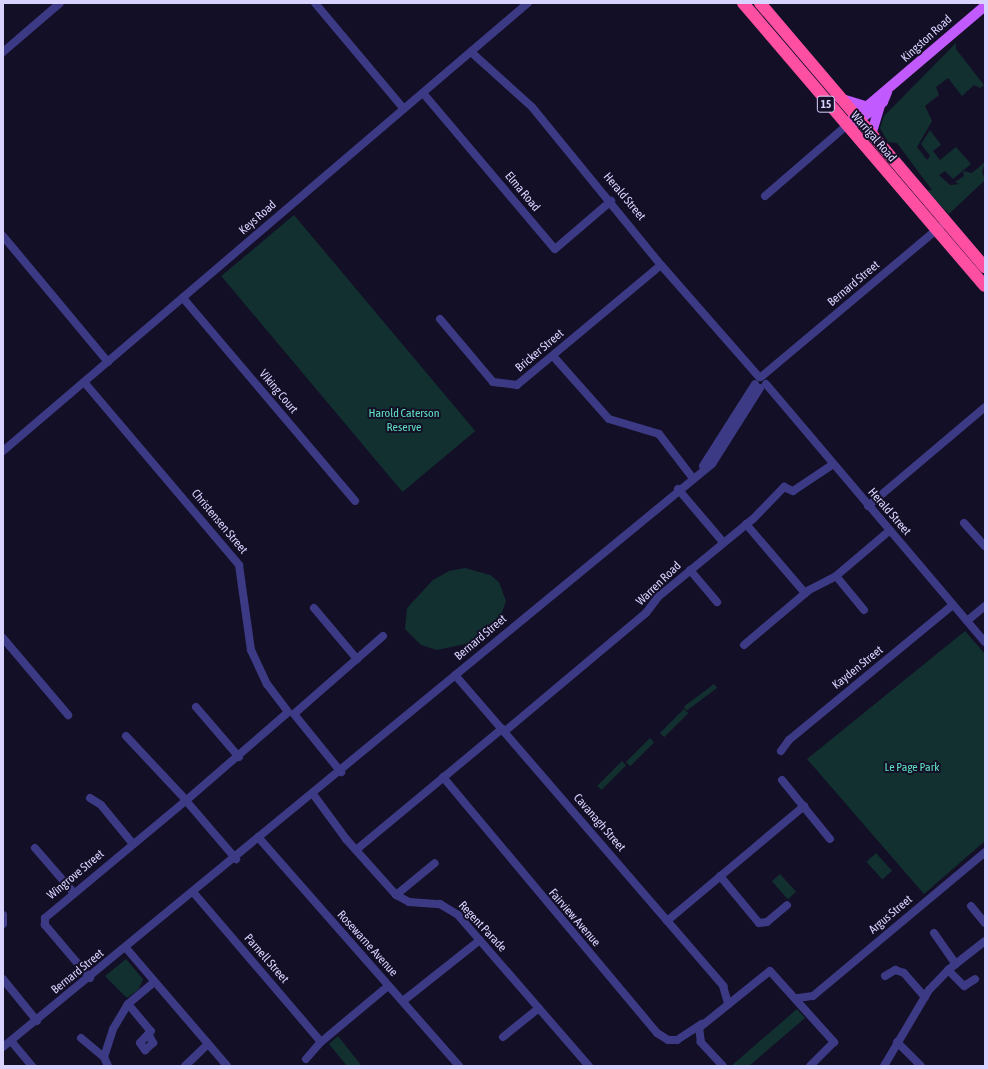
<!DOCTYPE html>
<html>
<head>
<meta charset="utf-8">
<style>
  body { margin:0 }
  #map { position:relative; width:988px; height:1069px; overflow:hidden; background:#130f26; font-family:"Asap Condensed",sans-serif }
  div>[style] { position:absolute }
  .green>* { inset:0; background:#12302f; transform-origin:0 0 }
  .minor>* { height:8px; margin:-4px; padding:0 4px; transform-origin:4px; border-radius:4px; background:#3d3a85 }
  .major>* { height:10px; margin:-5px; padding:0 5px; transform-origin:5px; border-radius:5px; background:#c25bff }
  .highway>* { height:12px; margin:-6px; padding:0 6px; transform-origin:6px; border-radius:6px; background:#ff4fa3 }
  span { translate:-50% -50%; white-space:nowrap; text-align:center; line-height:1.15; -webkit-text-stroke:4px #130f26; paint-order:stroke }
  .shield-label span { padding:1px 3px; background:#130f26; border:1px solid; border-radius:3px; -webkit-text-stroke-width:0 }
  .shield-label { font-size:11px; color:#d9d4ff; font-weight:700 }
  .street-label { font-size:12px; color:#d9d4ff }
  .park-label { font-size:12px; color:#5fe0c0 }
  .frame { position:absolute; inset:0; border:4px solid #d9d4ff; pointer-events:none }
</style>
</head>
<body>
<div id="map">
  <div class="green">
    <i style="clip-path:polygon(956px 43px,956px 49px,984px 85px,980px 88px,974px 85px,962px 96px,948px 78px,936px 87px,939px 95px,925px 106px,932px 121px,917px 147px,927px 160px,930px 156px,921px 144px,930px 130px,941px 145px,933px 151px,940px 160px,956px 147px,971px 164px,953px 179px,945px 171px,939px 175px,950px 185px,959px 184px,955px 182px,964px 176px,963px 171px,972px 173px,985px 162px,982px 172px,985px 180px,949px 214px,926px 190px,932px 190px,897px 143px,888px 142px,880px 128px,884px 116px)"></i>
    <i style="left:294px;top:215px;width:282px;height:95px;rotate:50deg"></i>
    <i style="clip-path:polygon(465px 568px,490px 575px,499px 582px,506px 601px,500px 618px,470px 643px,437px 650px,421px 645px,405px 629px,407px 608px,433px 580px,449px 571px)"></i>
    <i style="clip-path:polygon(965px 631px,985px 654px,985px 841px,924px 894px,807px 759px)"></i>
    <i style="left:714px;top:684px;width:5px;height:38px;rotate:53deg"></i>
    <i style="left:684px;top:709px;width:6px;height:34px;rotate:45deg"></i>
    <i style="left:650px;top:738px;width:6px;height:34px;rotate:45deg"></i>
    <i style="left:622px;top:761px;width:6px;height:35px;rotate:45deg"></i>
    <i style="left:876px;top:853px;width:24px;height:13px;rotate:48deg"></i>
    <i style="left:780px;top:874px;width:24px;height:11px;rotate:48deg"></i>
    <i style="clip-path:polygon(126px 959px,143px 979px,139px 989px,127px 998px,105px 976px)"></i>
    <i style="clip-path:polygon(797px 1009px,805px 1018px,749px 1066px,731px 1066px)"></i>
    <i style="clip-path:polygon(338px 1036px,361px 1065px,361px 1066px,347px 1066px,329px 1044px)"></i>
  </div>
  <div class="minor">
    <i style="left:315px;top:3px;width:138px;rotate:50deg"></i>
    <i style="left:3px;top:52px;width:75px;rotate:-40.7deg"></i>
    <i style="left:471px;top:52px;width:82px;rotate:42deg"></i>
    <i style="left:532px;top:107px;width:204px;rotate:50.8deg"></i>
    <i style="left:661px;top:265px;width:149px;rotate:48.8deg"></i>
    <i style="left:423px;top:93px;width:204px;rotate:49.8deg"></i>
    <i style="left:555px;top:249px;width:74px;rotate:-40.6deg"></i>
    <i style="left:765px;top:196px;width:107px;rotate:-40.8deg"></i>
    <i style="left:3px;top:236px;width:164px;rotate:50.2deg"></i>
    <i style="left:183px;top:298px;width:266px;rotate:49.7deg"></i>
    <i style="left:440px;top:319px;width:82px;rotate:49.9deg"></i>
    <i style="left:493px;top:382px;width:24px;rotate:7deg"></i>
    <i style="left:517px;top:385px;width:187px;rotate:-39.8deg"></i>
    <i style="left:553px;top:356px;width:84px;rotate:48.4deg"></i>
    <i style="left:609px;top:419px;width:52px;rotate:16.7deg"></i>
    <i style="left:659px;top:434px;width:54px;rotate:52.5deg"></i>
    <i style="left:761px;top:377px;width:234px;rotate:-40deg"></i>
    <i style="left:84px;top:382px;width:240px;rotate:49.7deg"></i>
    <i style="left:239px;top:565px;width:86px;rotate:82deg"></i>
    <i style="left:251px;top:650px;width:38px;rotate:65deg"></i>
    <i style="left:267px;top:684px;width:35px;rotate:53deg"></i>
    <i style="left:766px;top:384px;width:338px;rotate:49.7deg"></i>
    <i style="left:3px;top:451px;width:690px;rotate:-40.48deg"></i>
    <i style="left:703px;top:466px;width:97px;rotate:-57.6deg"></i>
    <i style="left:678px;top:489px;width:70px;rotate:49.7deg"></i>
    <i style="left:868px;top:506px;width:153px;rotate:-40.2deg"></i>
    <i style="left:964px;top:523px;width:31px;rotate:48deg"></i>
    <i style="left:746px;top:524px;width:91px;rotate:49.5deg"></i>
    <i style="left:690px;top:570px;width:42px;rotate:49.8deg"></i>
    <i style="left:836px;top:576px;width:44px;rotate:50.5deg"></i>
    <i style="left:314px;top:608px;width:67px;rotate:49.9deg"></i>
    <i style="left:967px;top:621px;width:23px;rotate:-40deg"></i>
    <i style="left:3px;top:638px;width:101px;rotate:49.8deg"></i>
    <i style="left:744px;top:645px;width:85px;rotate:-40.2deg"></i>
    <i style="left:809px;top:590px;width:30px;rotate:-27deg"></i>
    <i style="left:836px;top:576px;width:70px;rotate:-40.3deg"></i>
    <i style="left:455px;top:675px;width:411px;rotate:49.2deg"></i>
    <i style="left:723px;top:986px;width:19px;rotate:74deg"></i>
    <i style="left:196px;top:707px;width:66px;rotate:49.3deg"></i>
    <i style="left:295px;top:713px;width:117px;rotate:-41.2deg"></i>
    <i style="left:294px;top:714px;width:75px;rotate:51deg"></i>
    <i style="left:504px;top:732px;width:185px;rotate:-40deg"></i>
    <i style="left:646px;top:613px;width:20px;rotate:-53deg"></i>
    <i style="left:658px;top:597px;width:123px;rotate:-39.4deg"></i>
    <i style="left:753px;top:519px;width:45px;rotate:-45.9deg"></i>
    <i style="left:784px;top:487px;width:10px;rotate:24deg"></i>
    <i style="left:793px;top:491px;width:47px;rotate:-33.7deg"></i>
    <i style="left:126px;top:736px;width:83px;rotate:46.9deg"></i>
    <i style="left:781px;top:751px;width:14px;rotate:-54deg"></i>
    <i style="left:789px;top:740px;width:212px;rotate:-39.5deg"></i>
    <i style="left:443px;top:777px;width:334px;rotate:50.1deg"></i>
    <i style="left:657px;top:1033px;width:13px;rotate:32deg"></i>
    <i style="left:668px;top:1040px;width:9px"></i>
    <i style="left:677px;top:1040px;width:30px;rotate:-33deg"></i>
    <i style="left:782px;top:780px;width:76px;rotate:50.9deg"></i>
    <i style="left:313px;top:794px;width:56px;rotate:53.7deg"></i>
    <i style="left:346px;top:839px;width:75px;rotate:48.2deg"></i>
    <i style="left:396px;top:895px;width:15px;rotate:28deg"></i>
    <i style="left:409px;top:902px;width:31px;rotate:4deg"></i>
    <i style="left:440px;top:904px;width:21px;rotate:31deg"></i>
    <i style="left:458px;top:915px;width:200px;rotate:49.1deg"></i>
    <i style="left:90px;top:798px;width:13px;rotate:32deg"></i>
    <i style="left:101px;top:805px;width:50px;rotate:50.6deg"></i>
    <i style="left:189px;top:798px;width:130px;rotate:-40.9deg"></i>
    <i style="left:188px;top:803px;width:74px;rotate:49.4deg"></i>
    <i style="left:258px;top:837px;width:305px;rotate:48.7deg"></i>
    <i style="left:35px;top:848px;width:60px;rotate:49.1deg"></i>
    <i style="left:356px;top:850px;width:190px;rotate:-39.7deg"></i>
    <i style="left:720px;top:876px;width:61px;rotate:50.3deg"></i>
    <i style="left:759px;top:923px;width:8px;rotate:-7deg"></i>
    <i style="left:767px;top:922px;width:26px;rotate:-40deg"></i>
    <i style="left:193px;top:892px;width:197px;rotate:49.5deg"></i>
    <i style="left:396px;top:895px;width:50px;rotate:-39.4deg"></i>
    <i style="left:971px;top:906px;width:22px;rotate:51deg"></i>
    <i style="left:3px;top:915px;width:9px;rotate:90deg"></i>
    <i style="left:667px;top:921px;width:179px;rotate:-40deg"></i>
    <i style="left:934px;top:933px;width:38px;rotate:55deg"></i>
    <i style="left:126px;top:948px;width:155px;rotate:49.4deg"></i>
    <i style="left:948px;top:970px;width:23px;rotate:45deg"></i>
    <i style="left:964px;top:986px;width:13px;rotate:-32deg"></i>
    <i style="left:885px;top:976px;width:12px;rotate:-31deg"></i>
    <i style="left:895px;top:970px;width:9px;rotate:18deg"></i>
    <i style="left:904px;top:973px;width:32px;rotate:49deg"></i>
    <i style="left:90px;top:978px;width:70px;rotate:-130.3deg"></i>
    <i style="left:45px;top:925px;width:7px;rotate:-90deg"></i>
    <i style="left:45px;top:918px;width:180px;rotate:-39.8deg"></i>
    <i style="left:3px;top:979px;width:54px;rotate:51deg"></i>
    <i style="left:798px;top:998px;width:15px;rotate:-8deg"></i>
    <i style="left:813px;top:996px;width:224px;rotate:-39.9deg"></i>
    <i style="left:403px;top:1001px;width:98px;rotate:-38.4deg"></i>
    <i style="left:128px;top:1004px;width:35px;rotate:50deg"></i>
    <i style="left:151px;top:1031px;width:16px;rotate:133deg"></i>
    <i style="left:140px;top:1043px;width:9px;rotate:54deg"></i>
    <i style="left:145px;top:1050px;width:11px;rotate:-41deg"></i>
    <i style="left:153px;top:1043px;width:9px;rotate:-117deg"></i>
    <i style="left:503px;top:1037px;width:46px;rotate:-38.9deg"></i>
    <i style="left:81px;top:1038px;width:30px;rotate:40deg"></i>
    <i style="left:11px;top:1041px;width:33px;rotate:50deg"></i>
    <i style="left:897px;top:1042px;width:34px;rotate:45deg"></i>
    <i style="left:3px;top:1047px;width:918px;rotate:-39.43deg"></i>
    <i style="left:712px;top:464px;width:90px;rotate:-57.7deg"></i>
    <i style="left:306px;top:1059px;width:23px;rotate:-49deg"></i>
    <i style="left:321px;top:1042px;width:87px;rotate:-39.9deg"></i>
    <i style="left:108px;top:1066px;width:10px;rotate:-114deg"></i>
    <i style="left:104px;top:1057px;width:29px;rotate:-72deg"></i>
    <i style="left:113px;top:1029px;width:29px;rotate:-59deg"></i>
    <i style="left:128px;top:1004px;width:34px;rotate:-40deg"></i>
    <i style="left:185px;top:1066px;width:32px;rotate:-44deg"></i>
    <i style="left:723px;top:1066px;width:33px;rotate:-133deg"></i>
    <i style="left:701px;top:1042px;width:14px;rotate:-98deg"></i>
    <i style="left:699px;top:1028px;width:91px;rotate:-38.8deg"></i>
    <i style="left:770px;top:971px;width:96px;rotate:48deg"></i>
    <i style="left:834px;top:1042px;width:34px;rotate:135deg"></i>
    <i style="left:884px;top:1066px;width:88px;rotate:-59.4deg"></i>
    <i style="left:929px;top:990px;width:28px;rotate:-46deg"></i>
    <i style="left:948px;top:970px;width:47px;rotate:-38.1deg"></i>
  </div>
  <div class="major">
    <i style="left:839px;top:98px;width:28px;rotate:17deg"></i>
    <i style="left:851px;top:120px;width:176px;rotate:-40.4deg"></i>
    <i style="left:855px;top:123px;width:35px;rotate:-37deg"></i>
    <i style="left:883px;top:102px;width:11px;rotate:-68deg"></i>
    <i style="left:871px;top:135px;width:31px;rotate:-73deg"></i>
  </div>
  <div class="highway">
    <i style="left:743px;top:3px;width:372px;rotate:49.5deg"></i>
    <i style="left:760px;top:3px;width:347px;rotate:49.6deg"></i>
  </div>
  <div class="shield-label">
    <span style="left:826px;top:104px">15</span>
  </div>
  <div class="street-label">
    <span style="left:927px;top:39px;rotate:-42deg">Kingston Road</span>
    <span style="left:873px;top:137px;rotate:49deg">Warrigal Road</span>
    <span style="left:522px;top:192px;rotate:50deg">Elma Road</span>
    <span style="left:624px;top:197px;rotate:50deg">Herald Street</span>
    <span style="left:258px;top:218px;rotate:-41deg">Keys Road</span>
    <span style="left:854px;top:284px;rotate:-40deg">Bernard Street</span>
    <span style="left:540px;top:351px;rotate:-40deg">Bricker Street</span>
    <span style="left:278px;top:392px;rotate:50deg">Viking Court</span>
    <span style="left:889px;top:512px;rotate:49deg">Herald Street</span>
    <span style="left:219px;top:522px;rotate:50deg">Christensen Street</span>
    <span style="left:659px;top:584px;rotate:-44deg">Warren Road</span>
    <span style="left:481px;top:638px;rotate:-40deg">Bernard Street</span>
    <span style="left:858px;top:668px;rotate:-39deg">Kayden Street</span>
    <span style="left:599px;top:823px;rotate:49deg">Cavanagh Street</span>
    <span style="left:76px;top:875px;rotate:-40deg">Wingrove Street</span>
    <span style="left:891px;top:915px;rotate:-40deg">Argus Street</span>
    <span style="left:574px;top:918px;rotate:49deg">Fairview Avenue</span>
    <span style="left:482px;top:927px;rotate:47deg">Regent Parade</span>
    <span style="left:367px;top:944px;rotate:48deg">Rosewarne Avenue</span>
    <span style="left:266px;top:959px;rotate:49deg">Parnell Street</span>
    <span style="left:78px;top:972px;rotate:-39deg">Bernard Street</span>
  </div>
  <div class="park-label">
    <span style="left:404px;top:421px">Harold Caterson<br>Reserve</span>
    <span style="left:912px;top:768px">Le Page Park</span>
  </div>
  <div class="frame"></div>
</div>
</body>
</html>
